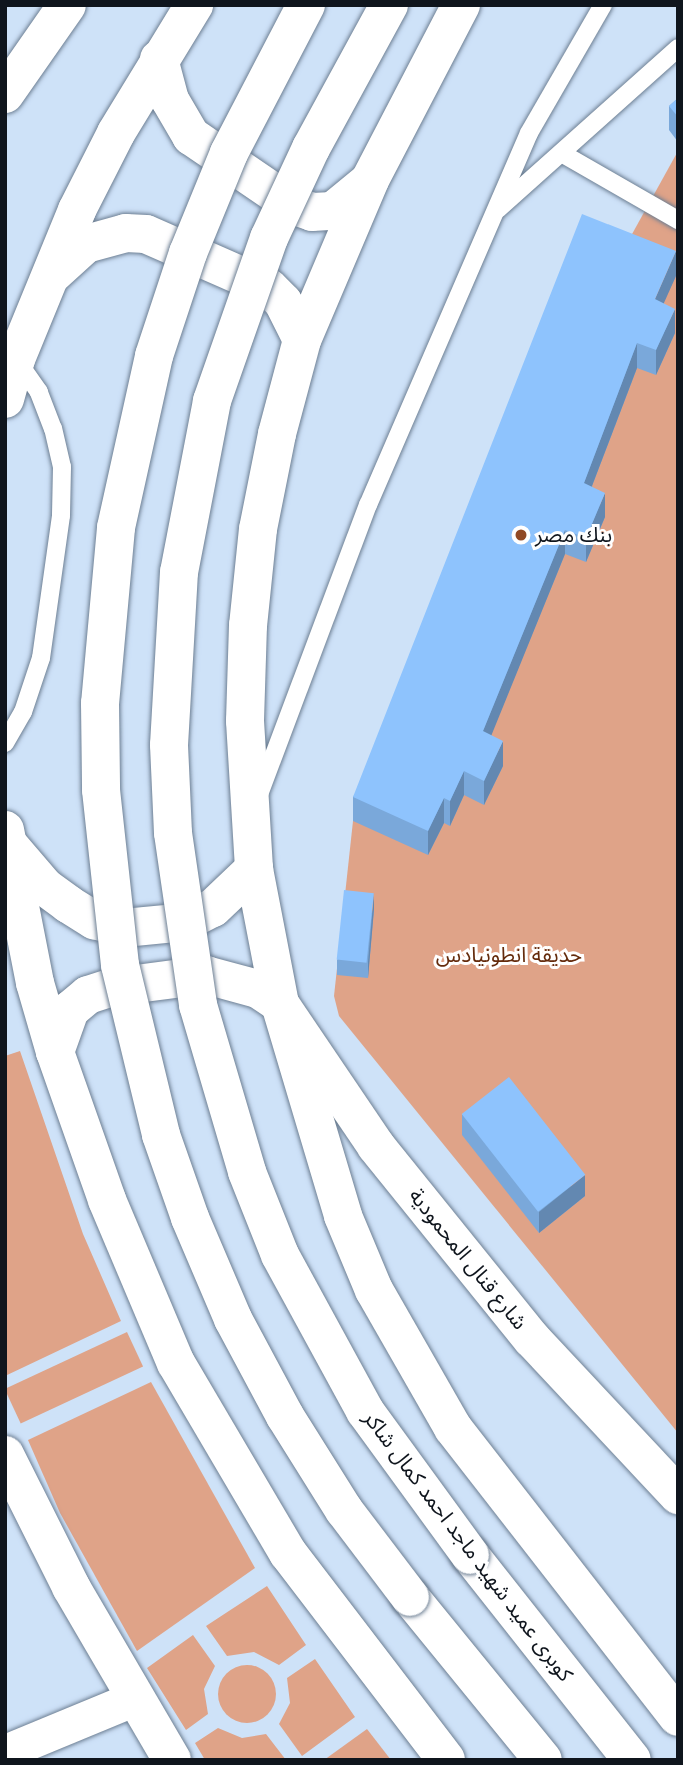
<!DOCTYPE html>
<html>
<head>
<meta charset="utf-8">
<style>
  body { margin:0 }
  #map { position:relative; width:683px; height:1765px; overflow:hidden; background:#cee2f8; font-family:"DM Sans","Noto Sans Arabic",sans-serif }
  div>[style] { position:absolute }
  .green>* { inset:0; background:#dfa388; transform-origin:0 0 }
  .round { border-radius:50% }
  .roads { filter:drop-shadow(0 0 2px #6d7f93) drop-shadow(0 0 2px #6d7f93) }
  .service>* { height:18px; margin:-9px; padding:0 9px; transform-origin:9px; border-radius:9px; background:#fff }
  .minor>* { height:35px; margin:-17.5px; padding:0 17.5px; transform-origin:17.5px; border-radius:17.5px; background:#fff }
  .tertiary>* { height:38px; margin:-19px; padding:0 19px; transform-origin:19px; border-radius:19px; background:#fff }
  .secondary>* { height:38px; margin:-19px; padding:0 19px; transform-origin:19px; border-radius:19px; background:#fff }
  .bridges { filter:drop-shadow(0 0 2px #6d7f93) drop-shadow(0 0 2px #6d7f93) }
  .secondary-bridge>* { height:38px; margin:-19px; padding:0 19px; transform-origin:19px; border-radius:19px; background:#fff }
  .wall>* { inset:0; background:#7aa8da }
  .shaded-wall>* { inset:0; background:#6388b1 }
  .building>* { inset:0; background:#8ec3fd; transform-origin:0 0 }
  .dots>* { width:19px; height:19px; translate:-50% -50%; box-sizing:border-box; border:4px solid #fff; border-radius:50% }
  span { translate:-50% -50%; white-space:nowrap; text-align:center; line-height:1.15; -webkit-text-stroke:6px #fff; paint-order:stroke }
  .poi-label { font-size:21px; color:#0f151d }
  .left { translate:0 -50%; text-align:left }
  .park-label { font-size:21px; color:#642b0c }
  .street-label { font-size:21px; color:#0f151d }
  .frame { position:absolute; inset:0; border:7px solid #0f151d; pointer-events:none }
</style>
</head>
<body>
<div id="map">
  <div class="green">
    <i style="clip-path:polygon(678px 151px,678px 1433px,339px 1016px,334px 996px,353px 821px,621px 254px)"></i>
    <i style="clip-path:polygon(20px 1051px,83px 1234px,121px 1321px,5px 1376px,5px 1056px)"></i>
    <i style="left:127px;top:1332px;width:38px;height:135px;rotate:65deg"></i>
    <i style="clip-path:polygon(151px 1382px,255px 1568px,137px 1651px,60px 1513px,28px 1440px)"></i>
    <i style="clip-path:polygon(267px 1586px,306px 1645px,279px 1665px,254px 1652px,227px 1656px,206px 1626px)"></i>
    <i style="clip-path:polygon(193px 1635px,215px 1666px,204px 1689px,208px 1714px,186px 1730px,147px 1668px)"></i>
    <i style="clip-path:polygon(315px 1659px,355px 1717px,302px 1756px,279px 1724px,290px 1703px,287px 1678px)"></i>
    <i class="round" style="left:218px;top:1665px;width:58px;height:58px"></i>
    <i style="clip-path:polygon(218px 1728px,242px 1738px,266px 1734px,286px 1760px,205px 1760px,195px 1743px)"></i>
    <i style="clip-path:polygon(367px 1729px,391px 1760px,324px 1760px)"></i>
  </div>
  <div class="roads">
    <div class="service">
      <i style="left:563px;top:154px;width:133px;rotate:29.9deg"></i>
      <i style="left:498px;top:209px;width:241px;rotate:-41.8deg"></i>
      <i style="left:5px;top:743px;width:36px;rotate:-60deg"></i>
      <i style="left:23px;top:712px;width:57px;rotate:-71.6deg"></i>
      <i style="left:41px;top:658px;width:144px;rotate:-82deg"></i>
      <i style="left:61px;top:515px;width:48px;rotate:-88.8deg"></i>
      <i style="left:62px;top:467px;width:39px;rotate:-103deg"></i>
      <i style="left:53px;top:429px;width:40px;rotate:-111deg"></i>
      <i style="left:39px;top:392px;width:37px;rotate:-125deg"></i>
      <i style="left:260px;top:792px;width:307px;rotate:-69.4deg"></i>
      <i style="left:368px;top:505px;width:405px;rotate:-66.6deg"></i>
      <i style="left:529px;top:133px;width:148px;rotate:-60deg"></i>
    </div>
    <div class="minor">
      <i style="left:5px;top:1752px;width:139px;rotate:-22.5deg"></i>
    </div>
    <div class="tertiary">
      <i style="left:5px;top:94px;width:108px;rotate:-55.1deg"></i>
    </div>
    <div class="secondary">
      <i style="left:461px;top:5px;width:197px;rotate:117.5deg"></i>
      <i style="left:370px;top:180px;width:174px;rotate:113deg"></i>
      <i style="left:302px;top:340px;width:97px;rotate:104.9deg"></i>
      <i style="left:277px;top:434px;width:97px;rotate:101.3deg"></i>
      <i style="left:258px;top:529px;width:97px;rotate:95.9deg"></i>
      <i style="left:248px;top:625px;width:96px;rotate:91.8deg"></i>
      <i style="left:245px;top:721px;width:148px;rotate:86.5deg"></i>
      <i style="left:254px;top:869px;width:137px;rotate:79.1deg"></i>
      <i style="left:280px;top:1004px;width:221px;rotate:73.4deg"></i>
      <i style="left:343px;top:1216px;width:80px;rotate:67.3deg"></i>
      <i style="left:374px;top:1290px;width:159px;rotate:60.2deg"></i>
      <i style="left:453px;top:1428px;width:366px;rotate:52.1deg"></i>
      <i style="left:159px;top:59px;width:42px;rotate:75deg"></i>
      <i style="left:170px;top:100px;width:42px;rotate:59.7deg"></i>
      <i style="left:191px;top:136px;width:122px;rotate:34.3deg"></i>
      <i style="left:292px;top:205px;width:21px;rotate:19deg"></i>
      <i style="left:312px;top:212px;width:21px;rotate:-3deg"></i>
      <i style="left:333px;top:211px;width:45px;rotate:-39.6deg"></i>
      <i style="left:53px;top:274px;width:45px;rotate:-42.3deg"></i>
      <i style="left:86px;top:244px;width:41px;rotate:-15.4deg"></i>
      <i style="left:126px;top:233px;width:20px;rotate:3deg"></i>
      <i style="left:146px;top:234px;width:134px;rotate:23.7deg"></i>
      <i style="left:269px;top:288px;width:20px;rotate:45deg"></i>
      <i style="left:283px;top:302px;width:42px;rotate:63.4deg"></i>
      <i style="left:5px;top:399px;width:41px;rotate:-74.6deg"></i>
      <i style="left:16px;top:359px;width:161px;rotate:-67.7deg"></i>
      <i style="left:77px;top:210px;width:86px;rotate:-63.1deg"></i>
      <i style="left:116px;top:133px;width:150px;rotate:-58.6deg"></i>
      <i style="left:5px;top:830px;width:156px;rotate:78.9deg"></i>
      <i style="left:35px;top:983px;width:72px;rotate:73.8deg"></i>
      <i style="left:55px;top:1052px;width:157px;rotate:70.6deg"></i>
      <i style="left:107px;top:1200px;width:177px;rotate:67.1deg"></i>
      <i style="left:176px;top:1363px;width:221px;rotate:59.5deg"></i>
      <i style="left:288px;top:1553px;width:260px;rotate:52.6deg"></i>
      <i style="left:9px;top:845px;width:55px;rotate:49.4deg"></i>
      <i style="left:45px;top:887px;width:29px;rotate:36deg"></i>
      <i style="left:68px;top:904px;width:31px;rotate:32deg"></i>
      <i style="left:94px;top:920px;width:31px;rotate:15deg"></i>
      <i style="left:124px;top:928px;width:61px;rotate:-5.6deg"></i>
      <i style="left:185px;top:922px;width:31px;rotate:-27deg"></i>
      <i style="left:213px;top:908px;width:57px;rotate:-43.6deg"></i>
      <i style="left:55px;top:1052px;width:45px;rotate:-70.3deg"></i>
      <i style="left:70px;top:1010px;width:23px;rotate:-40deg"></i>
      <i style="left:88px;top:995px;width:26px;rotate:-18deg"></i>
      <i style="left:113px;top:987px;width:94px;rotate:-7.4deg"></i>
      <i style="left:206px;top:975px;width:54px;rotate:15.1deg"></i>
      <i style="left:258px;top:989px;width:27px;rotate:34deg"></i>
      <i style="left:280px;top:1004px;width:171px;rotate:55.9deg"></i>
      <i style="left:376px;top:1146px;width:248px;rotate:51.1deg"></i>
      <i style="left:532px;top:1339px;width:214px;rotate:46.9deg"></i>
      <i style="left:5px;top:1455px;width:148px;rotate:63.4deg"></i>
      <i style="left:71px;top:1587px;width:200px;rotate:59.7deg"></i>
      <i style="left:470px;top:1555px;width:261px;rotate:51.7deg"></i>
      <i style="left:410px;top:1597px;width:210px;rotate:50.8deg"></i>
    </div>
  </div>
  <div class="bridges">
    <div class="secondary-bridge">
      <i style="left:306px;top:5px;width:167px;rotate:117.5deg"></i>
      <i style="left:229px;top:153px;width:108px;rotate:112.3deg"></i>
      <i style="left:188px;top:253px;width:108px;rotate:108.3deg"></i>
      <i style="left:154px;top:356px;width:176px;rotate:102.5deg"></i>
      <i style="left:116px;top:528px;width:176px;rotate:95.2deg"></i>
      <i style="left:100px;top:703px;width:87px;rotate:89.3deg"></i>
      <i style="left:101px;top:790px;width:176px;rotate:83.8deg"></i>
      <i style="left:120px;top:965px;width:175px;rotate:76.4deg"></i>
      <i style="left:161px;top:1135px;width:88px;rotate:70.7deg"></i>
      <i style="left:190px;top:1218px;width:110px;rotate:66.9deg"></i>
      <i style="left:233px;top:1319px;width:110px;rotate:61.8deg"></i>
      <i style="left:285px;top:1416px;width:111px;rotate:57.9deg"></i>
      <i style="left:344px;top:1510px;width:109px;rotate:52.8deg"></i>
      <i style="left:389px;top:5px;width:163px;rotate:118.6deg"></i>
      <i style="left:311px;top:148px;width:99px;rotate:115deg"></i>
      <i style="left:269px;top:238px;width:173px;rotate:109.3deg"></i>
      <i style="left:212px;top:401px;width:174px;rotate:100.9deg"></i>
      <i style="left:179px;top:572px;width:173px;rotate:93.3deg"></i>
      <i style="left:169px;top:745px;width:88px;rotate:87.4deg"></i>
      <i style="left:173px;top:833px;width:174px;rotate:81.7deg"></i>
      <i style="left:198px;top:1005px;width:174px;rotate:73.6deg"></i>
      <i style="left:247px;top:1172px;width:89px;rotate:68.3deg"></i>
      <i style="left:280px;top:1255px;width:178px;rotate:61.4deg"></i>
      <i style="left:365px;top:1411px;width:178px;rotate:53.9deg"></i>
    </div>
  </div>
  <div class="wall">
    <i style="clip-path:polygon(678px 98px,678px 142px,669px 130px,669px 106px)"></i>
    <i style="clip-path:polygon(676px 276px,663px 303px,675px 333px,656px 375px,637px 368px,592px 486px,605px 517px,586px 562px,565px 554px,491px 735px,503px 766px,484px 805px,464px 795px,450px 826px,444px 823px,428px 855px,353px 821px,353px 797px)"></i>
    <i style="clip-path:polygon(374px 909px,368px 978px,337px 975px,337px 960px)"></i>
    <i style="clip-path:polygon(462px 1114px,585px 1196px,539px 1233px,462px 1135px)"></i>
  </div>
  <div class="shaded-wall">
    <i style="clip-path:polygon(676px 251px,676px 276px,655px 323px,655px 299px)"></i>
    <i style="clip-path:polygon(675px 309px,675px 333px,656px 375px,656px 350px)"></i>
    <i style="clip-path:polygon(637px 343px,637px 368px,584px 507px,584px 483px)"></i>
    <i style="clip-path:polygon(605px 493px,605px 517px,586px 562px,586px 538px)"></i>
    <i style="clip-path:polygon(565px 530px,565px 554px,483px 756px,483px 731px)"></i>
    <i style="clip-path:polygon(503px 741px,503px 766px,484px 805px,484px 781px)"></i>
    <i style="clip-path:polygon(464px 771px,464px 795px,450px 826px,450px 801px)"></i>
    <i style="clip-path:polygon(444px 798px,444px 823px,428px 855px,428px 831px)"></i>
    <i style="clip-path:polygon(374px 893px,374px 909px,368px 978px,368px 962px)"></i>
    <i style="clip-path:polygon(585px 1175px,585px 1196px,539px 1233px,539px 1212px)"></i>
  </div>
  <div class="building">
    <i style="clip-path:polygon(678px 98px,678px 117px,669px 106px)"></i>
    <i style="clip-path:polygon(582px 214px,676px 251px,655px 299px,675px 309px,656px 350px,637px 343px,584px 483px,605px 493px,586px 538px,565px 530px,483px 731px,503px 741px,484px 781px,464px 771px,450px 801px,444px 798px,428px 831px,353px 797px)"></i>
    <i style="left:344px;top:890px;width:30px;height:70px;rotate:6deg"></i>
    <i style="left:509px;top:1077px;width:124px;height:60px;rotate:52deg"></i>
  </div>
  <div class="dots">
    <i style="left:521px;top:535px;background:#904925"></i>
  </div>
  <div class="poi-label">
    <span class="left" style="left:535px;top:535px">بنك مصر</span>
  </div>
  <div class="park-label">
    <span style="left:509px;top:955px">حديقة انطونيادس</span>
  </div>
  <div class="street-label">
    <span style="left:468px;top:1259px;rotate:51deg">شارع قنال المحمودية</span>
    <span style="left:468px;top:1546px;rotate:53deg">كوبرى عميد شهيد ماجد احمد كمال شاكر</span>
  </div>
  <div class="frame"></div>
</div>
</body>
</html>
